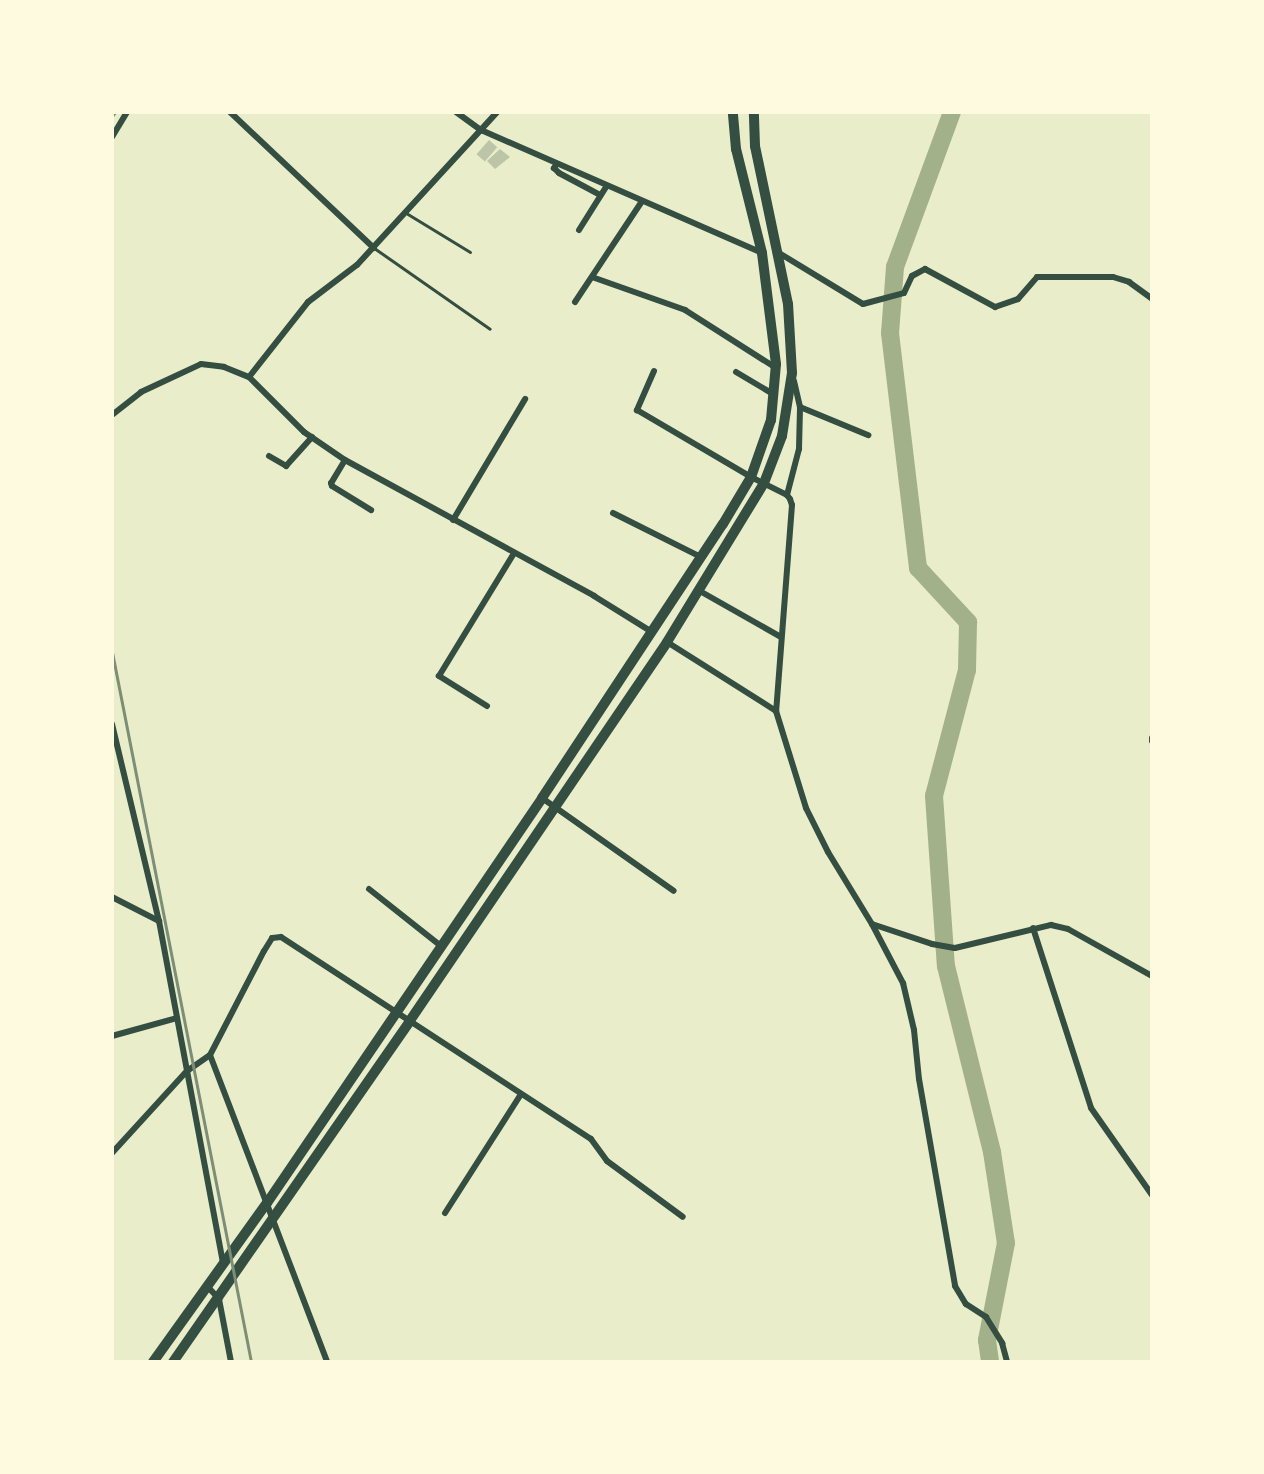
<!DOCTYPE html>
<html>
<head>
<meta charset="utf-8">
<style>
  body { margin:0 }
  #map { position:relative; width:1264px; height:1474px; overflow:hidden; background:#e9edc9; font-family:Commissioner,sans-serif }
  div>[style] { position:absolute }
  .river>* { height:18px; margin:-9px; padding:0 9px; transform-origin:9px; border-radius:9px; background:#a3b18a }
  .building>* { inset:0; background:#bcc5a7; transform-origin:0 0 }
  .service>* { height:3px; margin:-1.5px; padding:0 1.5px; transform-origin:1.5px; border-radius:1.5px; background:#344e41 }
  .minor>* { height:6px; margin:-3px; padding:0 3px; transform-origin:3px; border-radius:3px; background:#344e41 }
  .primary>* { height:10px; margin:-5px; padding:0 5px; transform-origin:5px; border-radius:5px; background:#344e41 }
  .rail>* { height:3px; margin:-1.5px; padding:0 1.5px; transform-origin:1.5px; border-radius:1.5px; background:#7c8e77 }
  span { translate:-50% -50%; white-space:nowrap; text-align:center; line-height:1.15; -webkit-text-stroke:4.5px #fefae0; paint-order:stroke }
  .frame { position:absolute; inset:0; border:114px solid #fefae0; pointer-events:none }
</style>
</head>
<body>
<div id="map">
  <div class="river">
    <i style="left:952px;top:112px;width:165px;rotate:110.2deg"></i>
    <i style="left:895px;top:267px;width:66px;rotate:94.3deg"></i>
    <i style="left:890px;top:333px;width:237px;rotate:83.2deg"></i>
    <i style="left:918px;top:568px;width:74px;rotate:47.2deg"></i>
    <i style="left:968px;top:622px;width:48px;rotate:91.2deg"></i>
    <i style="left:967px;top:670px;width:130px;rotate:104.7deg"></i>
    <i style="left:934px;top:796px;width:170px;rotate:86deg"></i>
    <i style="left:946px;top:966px;width:192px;rotate:76.1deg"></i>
    <i style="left:992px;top:1152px;width:92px;rotate:81.3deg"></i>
    <i style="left:1006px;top:1243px;width:99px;rotate:101.1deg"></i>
    <i style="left:987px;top:1340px;width:22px;rotate:82deg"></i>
  </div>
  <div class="building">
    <i style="left:489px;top:140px;width:11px;height:19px;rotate:41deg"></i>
    <i style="clip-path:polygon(500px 149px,510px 157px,495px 169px,487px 161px)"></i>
  </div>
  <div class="service">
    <i style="left:406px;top:213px;width:75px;rotate:31.4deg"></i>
    <i style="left:374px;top:248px;width:141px;rotate:34.9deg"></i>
  </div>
  <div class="minor">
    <i style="left:230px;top:112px;width:198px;rotate:43.4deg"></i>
    <i style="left:456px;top:112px;width:31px;rotate:36deg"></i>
    <i style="left:481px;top:130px;width:307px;rotate:23.6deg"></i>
    <i style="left:112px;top:137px;width:29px;rotate:-59deg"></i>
    <i style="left:556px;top:165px;width:4px;rotate:124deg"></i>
    <i style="left:554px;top:168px;width:7px;rotate:45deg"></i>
    <i style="left:559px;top:173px;width:47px;rotate:28.2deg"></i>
    <i style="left:579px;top:230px;width:51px;rotate:-57.9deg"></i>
    <i style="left:779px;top:253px;width:98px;rotate:31.3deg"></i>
    <i style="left:863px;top:304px;width:42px;rotate:-15deg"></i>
    <i style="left:904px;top:293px;width:19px;rotate:-65deg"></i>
    <i style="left:912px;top:276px;width:15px;rotate:-28deg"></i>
    <i style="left:925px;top:269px;width:80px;rotate:28.5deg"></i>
    <i style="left:995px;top:307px;width:24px;rotate:-19deg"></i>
    <i style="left:1018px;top:299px;width:29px;rotate:-49deg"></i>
    <i style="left:1037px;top:277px;width:76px"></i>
    <i style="left:1113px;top:277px;width:17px;rotate:17deg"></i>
    <i style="left:1129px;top:282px;width:29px;rotate:36deg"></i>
    <i style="left:592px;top:277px;width:99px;rotate:19.5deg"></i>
    <i style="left:685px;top:310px;width:108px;rotate:32.5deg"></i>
    <i style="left:575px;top:302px;width:121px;rotate:-56.4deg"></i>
    <i style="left:654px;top:371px;width:43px;rotate:113.6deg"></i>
    <i style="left:637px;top:410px;width:132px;rotate:30.4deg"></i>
    <i style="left:751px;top:477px;width:40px;rotate:26.6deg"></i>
    <i style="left:787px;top:495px;width:5px;rotate:53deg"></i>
    <i style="left:790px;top:499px;width:6px;rotate:72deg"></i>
    <i style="left:792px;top:505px;width:207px;rotate:94.4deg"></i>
    <i style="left:776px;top:711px;width:102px;rotate:72.8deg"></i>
    <i style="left:806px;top:808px;width:49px;rotate:63.4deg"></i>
    <i style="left:828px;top:852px;width:84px;rotate:58.6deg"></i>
    <i style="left:872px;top:924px;width:67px;rotate:62.3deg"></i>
    <i style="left:903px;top:983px;width:48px;rotate:76.8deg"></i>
    <i style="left:914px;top:1030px;width:49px;rotate:84.2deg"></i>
    <i style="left:919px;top:1079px;width:210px;rotate:80.1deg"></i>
    <i style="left:955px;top:1286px;width:21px;rotate:59deg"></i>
    <i style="left:966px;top:1304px;width:24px;rotate:33deg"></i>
    <i style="left:986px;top:1317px;width:31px;rotate:58deg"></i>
    <i style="left:1002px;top:1343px;width:20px;rotate:75deg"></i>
    <i style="left:736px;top:372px;width:43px;rotate:30.7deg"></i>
    <i style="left:249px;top:377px;width:95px;rotate:-51.8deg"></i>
    <i style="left:308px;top:302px;width:61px;rotate:-37.1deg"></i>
    <i style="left:357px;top:265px;width:207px;rotate:-47.5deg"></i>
    <i style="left:800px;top:407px;width:74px;rotate:22.4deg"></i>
    <i style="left:112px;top:415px;width:37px;rotate:-38deg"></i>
    <i style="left:141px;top:392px;width:66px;rotate:-25deg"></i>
    <i style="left:201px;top:364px;width:23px;rotate:7deg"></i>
    <i style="left:224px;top:367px;width:27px;rotate:22deg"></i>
    <i style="left:249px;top:377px;width:78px;rotate:45deg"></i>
    <i style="left:304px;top:432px;width:50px;rotate:34.3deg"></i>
    <i style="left:345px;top:460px;width:284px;rotate:28.6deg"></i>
    <i style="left:594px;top:596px;width:68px;rotate:31.8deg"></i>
    <i style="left:269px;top:456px;width:20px;rotate:30deg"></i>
    <i style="left:286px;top:466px;width:39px;rotate:-48deg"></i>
    <i style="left:345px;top:460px;width:27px;rotate:121deg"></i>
    <i style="left:331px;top:483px;width:3px;rotate:72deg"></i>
    <i style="left:332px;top:486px;width:46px;rotate:31.6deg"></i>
    <i style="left:787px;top:495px;width:48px;rotate:-75.4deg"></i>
    <i style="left:799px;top:449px;width:42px;rotate:-88.6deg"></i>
    <i style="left:800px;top:407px;width:27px;rotate:-103deg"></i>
    <i style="left:613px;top:513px;width:98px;rotate:26.6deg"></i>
    <i style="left:453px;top:520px;width:141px;rotate:-59.2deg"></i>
    <i style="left:698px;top:590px;width:95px;rotate:29.5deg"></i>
    <i style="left:667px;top:642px;width:129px;rotate:32.3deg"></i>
    <i style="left:487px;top:706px;width:57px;rotate:-148deg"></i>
    <i style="left:439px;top:676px;width:144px;rotate:-58.6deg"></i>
    <i style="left:112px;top:724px;width:203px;rotate:76.6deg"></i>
    <i style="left:159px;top:921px;width:348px;rotate:79.4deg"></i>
    <i style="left:1152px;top:738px;width:3px;rotate:90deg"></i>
    <i style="left:542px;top:798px;width:161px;rotate:35.2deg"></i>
    <i style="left:369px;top:889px;width:92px;rotate:38.4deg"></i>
    <i style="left:112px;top:897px;width:53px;rotate:27.1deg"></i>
    <i style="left:872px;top:924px;width:63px;rotate:18.4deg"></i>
    <i style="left:932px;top:944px;width:23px;rotate:10deg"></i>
    <i style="left:955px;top:948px;width:99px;rotate:-13.5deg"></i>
    <i style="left:1051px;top:925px;width:17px;rotate:13deg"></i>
    <i style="left:1068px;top:929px;width:96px;rotate:29.2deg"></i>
    <i style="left:1033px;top:928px;width:189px;rotate:72.1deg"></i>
    <i style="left:1091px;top:1108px;width:106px;rotate:55deg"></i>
    <i style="left:112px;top:1036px;width:67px;rotate:-15.5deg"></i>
    <i style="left:210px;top:1055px;width:329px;rotate:69.1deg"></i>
    <i style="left:112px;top:1153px;width:111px;rotate:-47.6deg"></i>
    <i style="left:187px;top:1071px;width:28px;rotate:-35deg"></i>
    <i style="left:210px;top:1055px;width:117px;rotate:-62.6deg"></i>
    <i style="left:264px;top:951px;width:15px;rotate:-58deg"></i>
    <i style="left:272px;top:938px;width:9px;rotate:-6deg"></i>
    <i style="left:281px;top:937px;width:370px;rotate:33.1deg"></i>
    <i style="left:591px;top:1139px;width:27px;rotate:54deg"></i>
    <i style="left:607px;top:1161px;width:94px;rotate:36.4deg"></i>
    <i style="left:445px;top:1213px;width:141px;rotate:-57.4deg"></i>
    <i style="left:207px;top:1286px;width:18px;rotate:47deg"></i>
    <i style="left:219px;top:1299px;width:64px;rotate:79.2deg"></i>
  </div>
  <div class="primary">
    <i style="left:153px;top:1362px;width:196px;rotate:-54.4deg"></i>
    <i style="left:267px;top:1203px;width:490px;rotate:-55.8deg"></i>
    <i style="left:542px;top:798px;width:328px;rotate:-56.6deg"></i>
    <i style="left:723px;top:524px;width:55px;rotate:-59.2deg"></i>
    <i style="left:751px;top:477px;width:60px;rotate:-70.7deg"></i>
    <i style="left:771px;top:420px;width:56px;rotate:-84.9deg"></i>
    <i style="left:776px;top:364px;width:112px;rotate:-97.2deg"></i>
    <i style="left:762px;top:253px;width:107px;rotate:-104deg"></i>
    <i style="left:736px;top:149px;width:37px;rotate:-95deg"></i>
    <i style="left:173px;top:1362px;width:414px;rotate:-55.2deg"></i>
    <i style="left:409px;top:1022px;width:459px;rotate:-55.8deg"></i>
    <i style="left:667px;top:642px;width:186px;rotate:-58.6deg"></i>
    <i style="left:764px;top:483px;width:50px;rotate:-69deg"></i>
    <i style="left:782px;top:436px;width:64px;rotate:-81deg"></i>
    <i style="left:792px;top:373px;width:69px;rotate:-93.3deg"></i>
    <i style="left:788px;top:304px;width:161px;rotate:-101.8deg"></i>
    <i style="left:755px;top:146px;width:34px;rotate:-92deg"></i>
  </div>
  <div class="rail">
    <i style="left:112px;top:116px;width:5px;rotate:-53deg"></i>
    <i style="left:112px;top:652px;width:723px;rotate:78.92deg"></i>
  </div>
  <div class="frame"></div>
</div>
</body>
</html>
